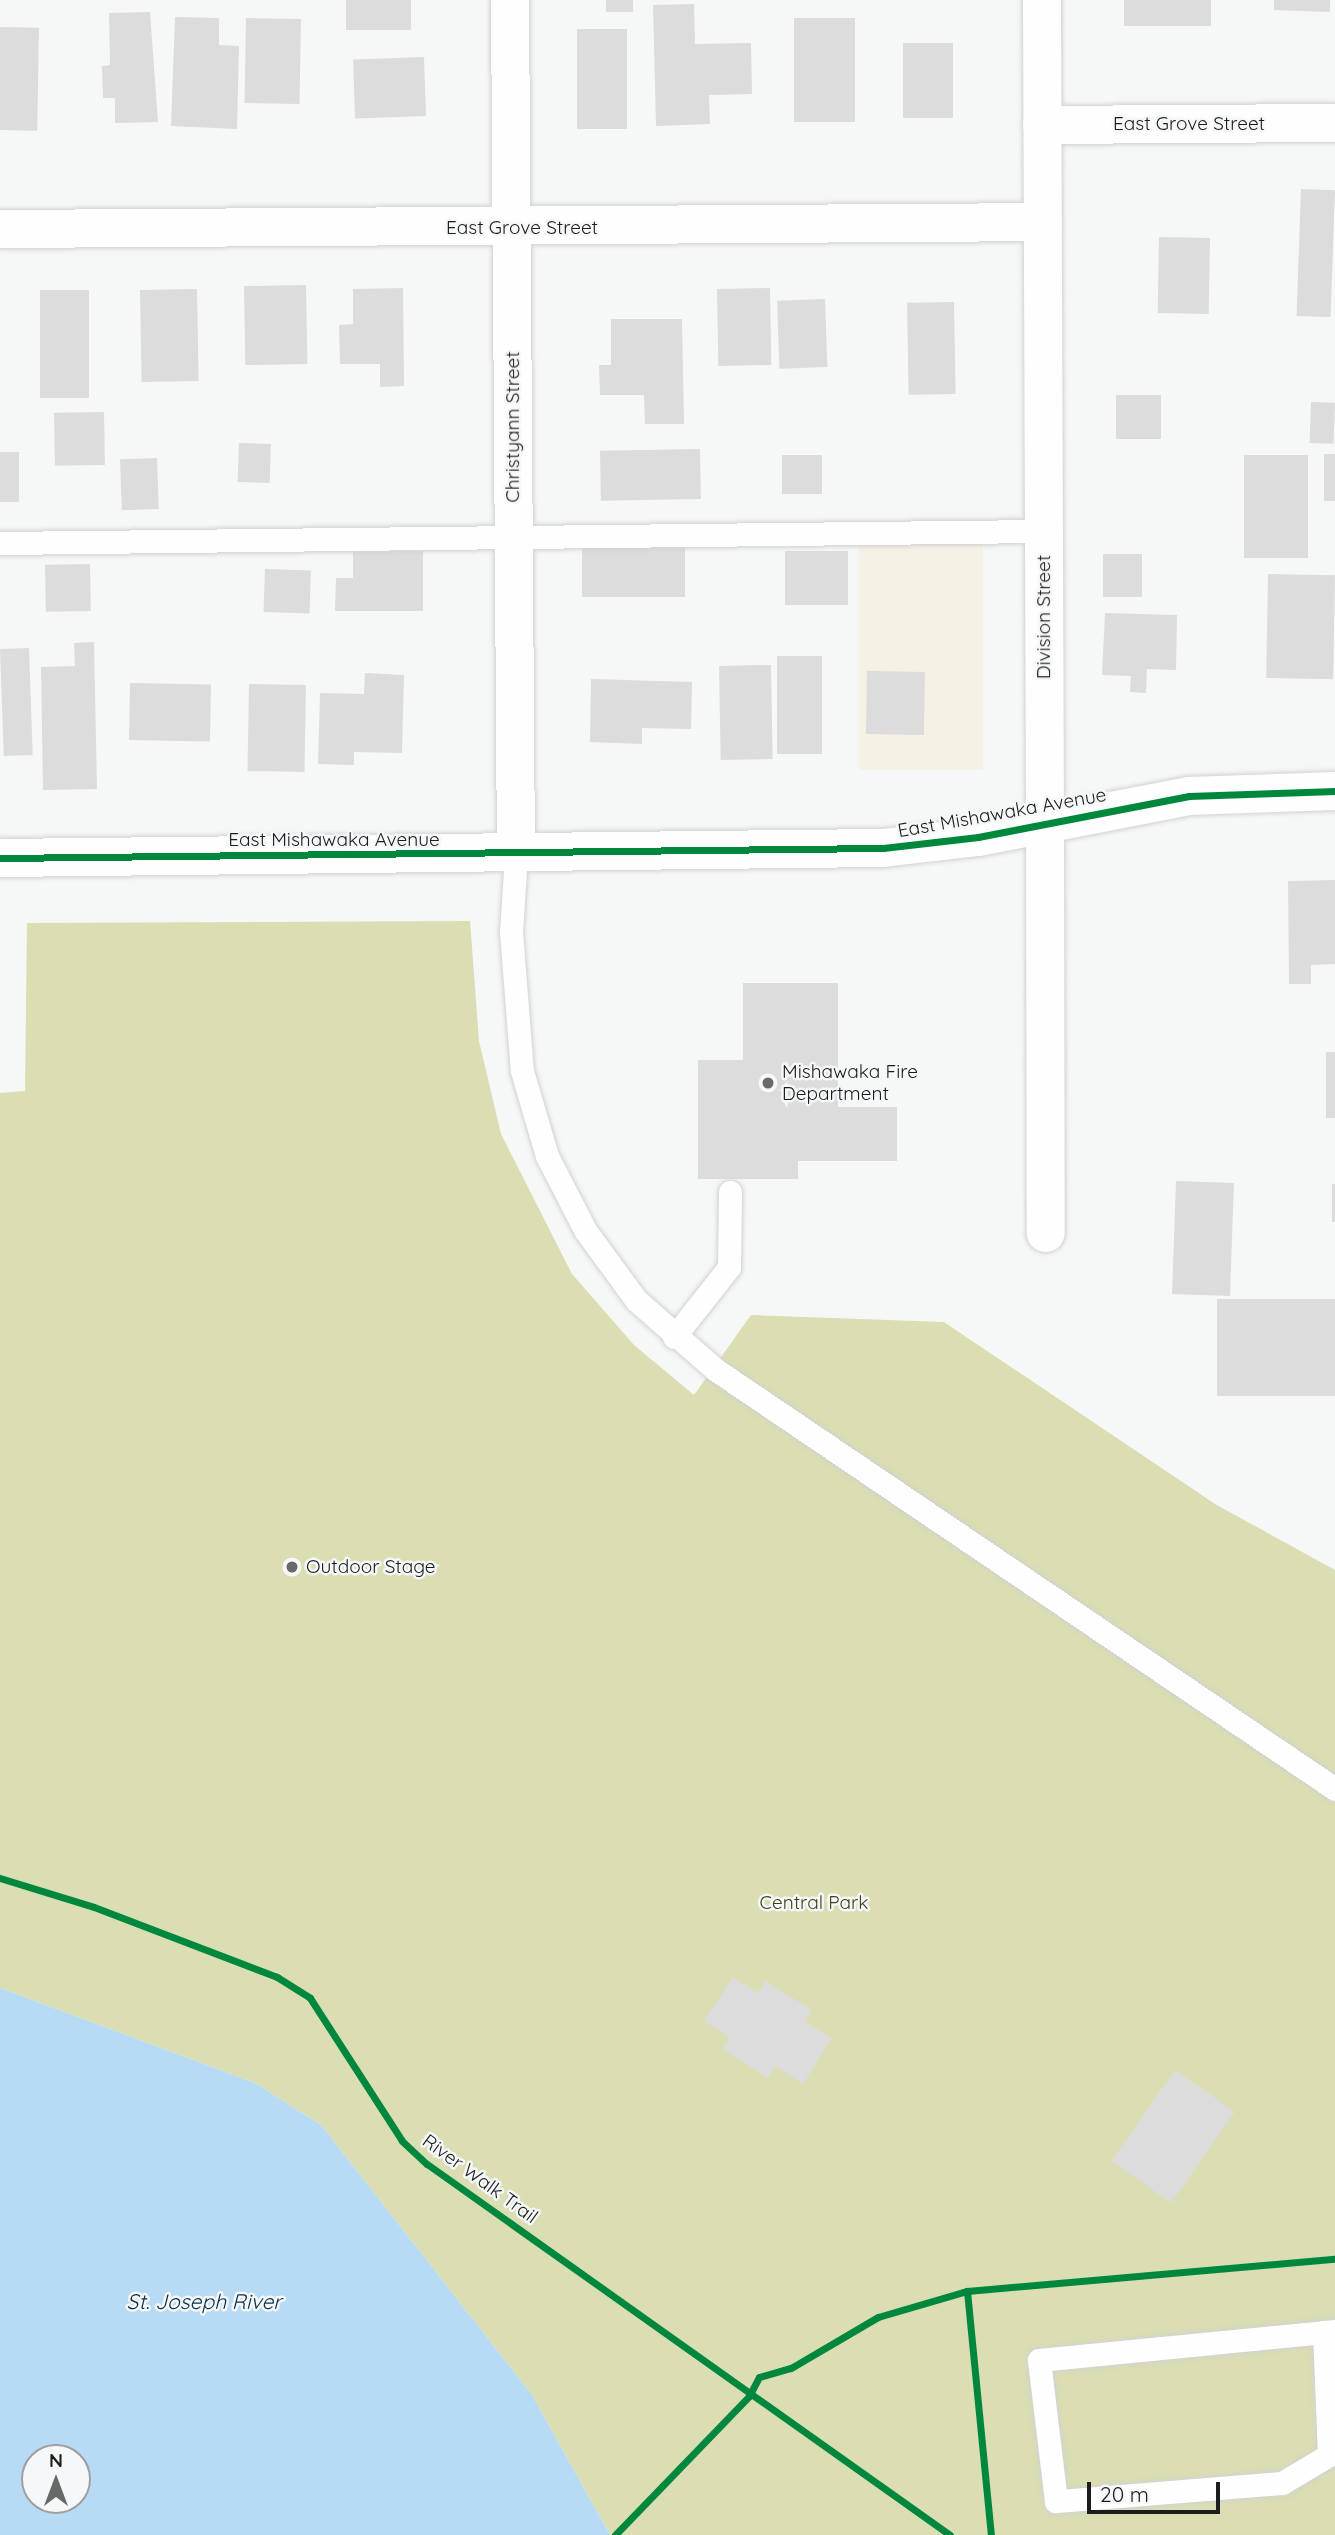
<!DOCTYPE html>
<html>
<head>
<meta charset="utf-8">
<style>
  body { margin:0 }
  #map { position:relative; width:1335px; height:2535px; overflow:hidden; background:#f6f7f7; font-family:Quicksand,sans-serif }
  div>[style] { position:absolute }
  .commercial>* { inset:0; background:#f6f1e5; transform-origin:0 0 }
  .green>* { inset:0; background:#dbdeb2 }
  .water>* { inset:0; background:#b7daf5 }
  .building>* { inset:0; background:#dddcdc; transform-origin:0 0 }
  .roads { filter:drop-shadow(0 0 2px #d1d2d2) drop-shadow(0 0 2px #d1d2d2) }
  .lane>* { height:23px; margin:-11.5px; padding:0 11.5px; transform-origin:11.5px; border-radius:11.5px; background:#fefefe }
  .street>* { height:38px; margin:-19px; padding:0 19px; transform-origin:19px; border-radius:19px; background:#fefefe }
  .secondary>* { height:38px; margin:-19px; padding:0 19px; transform-origin:19px; border-radius:19px; background:#fefefe }
  .cycleway>* { height:7px; margin:-3.5px; padding:0 3.5px; transform-origin:3.5px; border-radius:3.5px; background:#00873e }
  .dots>* { width:19px; height:19px; translate:-50% -50%; box-sizing:border-box; border:4px solid #f5f7f8; border-radius:50% }
  span { translate:-50% -50%; white-space:nowrap; text-align:center; line-height:1.15; -webkit-text-stroke:5px #f5f7f8; paint-order:stroke }
  .street-label { font-size:19px; color:#1b1c1c }
  .poi-label { font-size:19px; color:#1b1c1c }
  .left { translate:0 -50%; text-align:left }
  .park-label { font-size:19px; color:#3e4017 }
  .water-label { font-size:21px; color:#082f48; font-style:italic }
  .north { position:absolute; left:21px; top:2444px; width:70px; height:70px; box-sizing:border-box; background:#f5f7f8; border:2px solid #9e9fa0; border-radius:50%; rotate:0deg; font-size:19px; font-weight:700; line-height:28px; text-align:center; color:#1b1c1c }
  .north::after { content:''; display:block; margin:auto; width:24px; height:32px; background:#686969; clip-path:polygon(50% 0,100% 100%,50% 72%,0 100%) }
  .scale { position:absolute; left:1087px; top:2482px; width:133px; height:32px; box-sizing:border-box; border:4px solid #1b1c1c; border-top:0; padding-left:9px; font-size:21px; line-height:24px; white-space:nowrap; color:#1b1c1c; -webkit-text-stroke:5px #f5f7f8; paint-order:stroke }
</style>
</head>
<body>
<div id="map">
  <div class="commercial">
    <i style="left:983px;top:537px;width:233px;height:124px;rotate:90deg"></i>
  </div>
  <div class="green">
    <i style="clip-path:polygon(470px 921px,479px 1041px,501px 1134px,572px 1274px,634px 1345px,694px 1395px,751px 1315px,944px 1322px,1215px 1504px,1335px 1570px,1335px 2535px,610px 2535px,532px 2395px,321px 2125px,255px 2083px,0 1988px,0 1093px,25px 1091px,27px 923px)"></i>
  </div>
  <div class="water">
    <i style="clip-path:polygon(evenodd,0 1988px,255px 2083px,321px 2125px,532px 2395px,610px 2535px,0 2535px,0 1988px,35px 2458px,77px 2458px,77px 2500px,35px 2500px,35px 2458px)"></i>
  </div>
  <div class="building">
    <i style="left:346px;top:0;width:65px;height:30px"></i>
    <i style="left:606px;top:0;width:27px;height:12px"></i>
    <i style="left:1124px;top:0;width:87px;height:26px"></i>
    <i style="clip-path:polygon(1274px 0,1330px 0,1330px 12px,1274px 10px)"></i>
    <i style="clip-path:polygon(694px 4px,695px 44px,751px 43px,752px 94px,709px 95px,710px 124px,656px 126px,653px 5px)"></i>
    <i style="clip-path:polygon(150px 12px,158px 122px,115px 123px,115px 98px,103px 98px,102px 66px,110px 65px,109px 13px)"></i>
    <i style="clip-path:polygon(175px 17px,219px 18px,219px 45px,239px 46px,237px 129px,171px 126px)"></i>
    <i style="left:246px;top:18px;width:55px;height:85px;rotate:1deg"></i>
    <i style="left:794px;top:18px;width:61px;height:104px"></i>
    <i style="left:0;top:27px;width:39px;height:103px;rotate:1deg"></i>
    <i style="left:577px;top:29px;width:50px;height:100px"></i>
    <i style="left:903px;top:43px;width:50px;height:75px"></i>
    <i style="left:424px;top:57px;width:59px;height:71px;rotate:88deg"></i>
    <i style="left:1301px;top:189px;width:34px;height:127px;rotate:2deg"></i>
    <i style="left:1159px;top:237px;width:51px;height:76px;rotate:1deg"></i>
    <i style="left:306px;top:285px;width:79px;height:62px;rotate:89deg"></i>
    <i style="clip-path:polygon(403px 288px,404px 386px,380px 387px,380px 364px,340px 364px,339px 325px,353px 324px,353px 289px)"></i>
    <i style="left:770px;top:288px;width:77px;height:53px;rotate:89deg"></i>
    <i style="left:197px;top:289px;width:92px;height:57px;rotate:89deg"></i>
    <i style="left:40px;top:290px;width:49px;height:108px"></i>
    <i style="left:825px;top:299px;width:68px;height:48px;rotate:88deg"></i>
    <i style="left:954px;top:302px;width:92px;height:47px;rotate:89deg"></i>
    <i style="clip-path:polygon(611px 319px,682px 319px,684px 424px,645px 424px,644px 395px,600px 395px,599px 365px,611px 365px)"></i>
    <i style="left:1116px;top:395px;width:45px;height:44px"></i>
    <i style="left:1311px;top:402px;width:24px;height:41px;rotate:2deg"></i>
    <i style="left:104px;top:412px;width:53px;height:50px;rotate:89deg"></i>
    <i style="left:239px;top:443px;width:32px;height:39px;rotate:2deg"></i>
    <i style="left:700px;top:449px;width:50px;height:100px;rotate:89deg"></i>
    <i style="left:0;top:452px;width:19px;height:50px"></i>
    <i style="left:1324px;top:454px;width:11px;height:47px"></i>
    <i style="left:782px;top:455px;width:40px;height:39px"></i>
    <i style="left:1244px;top:455px;width:64px;height:103px"></i>
    <i style="left:157px;top:458px;width:51px;height:37px;rotate:88deg"></i>
    <i style="left:685px;top:547px;width:50px;height:103px;rotate:90deg"></i>
    <i style="clip-path:polygon(353px 550px,423px 551px,423px 611px,335px 611px,336px 578px,353px 578px)"></i>
    <i style="left:785px;top:551px;width:63px;height:54px"></i>
    <i style="left:1103px;top:554px;width:39px;height:43px"></i>
    <i style="left:90px;top:564px;width:47px;height:45px;rotate:89deg"></i>
    <i style="left:265px;top:569px;width:46px;height:43px;rotate:2deg"></i>
    <i style="left:1268px;top:574px;width:67px;height:104px;rotate:1deg"></i>
    <i style="clip-path:polygon(1105px 613px,1177px 615px,1176px 670px,1147px 669px,1146px 693px,1130px 692px,1131px 676px,1102px 675px)"></i>
    <i style="clip-path:polygon(94px 642px,97px 789px,43px 790px,41px 667px,75px 666px,74px 643px)"></i>
    <i style="left:29px;top:648px;width:107px;height:29px;rotate:88deg"></i>
    <i style="left:822px;top:656px;width:98px;height:45px;rotate:90deg"></i>
    <i style="left:771px;top:665px;width:94px;height:52px;rotate:89deg"></i>
    <i style="left:867px;top:671px;width:58px;height:63px;rotate:1deg"></i>
    <i style="clip-path:polygon(365px 673px,404px 675px,402px 753px,354px 752px,354px 765px,318px 764px,320px 693px,364px 694px)"></i>
    <i style="clip-path:polygon(591px 679px,692px 682px,691px 729px,642px 728px,642px 744px,590px 742px)"></i>
    <i style="left:130px;top:683px;width:81px;height:57px;rotate:1deg"></i>
    <i style="left:249px;top:684px;width:57px;height:87px;rotate:1deg"></i>
    <i style="clip-path:polygon(1335px 880px,1335px 964px,1311px 965px,1311px 984px,1289px 984px,1288px 881px)"></i>
    <i style="clip-path:polygon(743px 983px,838px 983px,838px 1107px,897px 1107px,897px 1161px,798px 1161px,798px 1179px,698px 1179px,698px 1060px,743px 1060px)"></i>
    <i style="left:1326px;top:1052px;width:9px;height:66px"></i>
    <i style="left:1176px;top:1181px;width:58px;height:113px;rotate:2deg"></i>
    <i style="left:1332px;top:1184px;width:3px;height:38px"></i>
    <i style="left:1335px;top:1299px;width:97px;height:118px;rotate:90deg"></i>
    <i style="clip-path:polygon(733px 1977px,758px 1993px,765px 1981px,812px 2010px,805px 2022px,832px 2038px,803px 2084px,775px 2066px,768px 2078px,722px 2049px,730px 2038px,704px 2021px)"></i>
    <i style="left:1175px;top:2070px;width:73px;height:111px;rotate:35deg"></i>
  </div>
  <div class="roads">
    <div class="lane">
      <i style="left:0;top:543px;width:1044px;rotate:-0.66deg"></i>
      <i style="left:516px;top:855px;width:77px;rotate:93.7deg"></i>
      <i style="left:511px;top:932px;width:139px;rotate:85.5deg"></i>
      <i style="left:522px;top:1071px;width:89px;rotate:73.6deg"></i>
      <i style="left:547px;top:1156px;width:83px;rotate:62.8deg"></i>
      <i style="left:585px;top:1230px;width:87px;rotate:53.9deg"></i>
      <i style="left:636px;top:1300px;width:106px;rotate:41.2deg"></i>
      <i style="left:716px;top:1370px;width:747px;rotate:34.09deg"></i>
      <i style="left:674px;top:1337px;width:89px;rotate:-51.8deg"></i>
      <i style="left:729px;top:1267px;width:75px;rotate:-89.2deg"></i>
      <i style="left:1324px;top:2332px;width:123px;rotate:87.7deg"></i>
      <i style="left:1329px;top:2455px;width:55px;rotate:149.2deg"></i>
      <i style="left:1282px;top:2483px;width:227px;rotate:175.4deg"></i>
      <i style="left:1056px;top:2501px;width:142px;rotate:-96.9deg"></i>
      <i style="left:1039px;top:2360px;width:286px;rotate:-5.6deg"></i>
      <i style="left:1324px;top:2332px;width:11px;rotate:-5deg"></i>
    </div>
    <div class="street">
      <i style="left:510px;top:0;width:855px;rotate:89.6deg"></i>
      <i style="left:1042px;top:125px;width:293px;rotate:-0.4deg"></i>
      <i style="left:0;top:229px;width:1043px;rotate:-0.38deg"></i>
      <i style="left:1045px;top:824px;width:409px;rotate:89.9deg"></i>
    </div>
    <div class="secondary">
      <i style="left:1042px;top:0;width:824px;rotate:89.79deg"></i>
      <i style="left:0;top:858px;width:883px;rotate:-0.65deg"></i>
      <i style="left:883px;top:848px;width:96px;rotate:-6.6deg"></i>
      <i style="left:978px;top:837px;width:215px;rotate:-11deg"></i>
      <i style="left:1189px;top:796px;width:146px;rotate:-2deg"></i>
    </div>
  </div>
  <div class="cycleway">
    <i style="left:0;top:858px;width:883px;rotate:-0.65deg"></i>
    <i style="left:883px;top:848px;width:96px;rotate:-6.6deg"></i>
    <i style="left:978px;top:837px;width:215px;rotate:-11deg"></i>
    <i style="left:1189px;top:796px;width:146px;rotate:-2deg"></i>
    <i style="left:0;top:1878px;width:98px;rotate:17.1deg"></i>
    <i style="left:94px;top:1907px;width:196px;rotate:20.9deg"></i>
    <i style="left:277px;top:1977px;width:39px;rotate:32deg"></i>
    <i style="left:310px;top:1998px;width:170px;rotate:57.2deg"></i>
    <i style="left:402px;top:2141px;width:34px;rotate:43deg"></i>
    <i style="left:427px;top:2164px;width:641px;rotate:35.35deg"></i>
    <i style="left:967px;top:2291px;width:245px;rotate:84.4deg"></i>
    <i style="left:615px;top:2535px;width:193px;rotate:-46deg"></i>
    <i style="left:749px;top:2396px;width:21px;rotate:-62deg"></i>
    <i style="left:759px;top:2377px;width:33px;rotate:-16deg"></i>
    <i style="left:791px;top:2368px;width:101px;rotate:-30.4deg"></i>
    <i style="left:878px;top:2317px;width:93px;rotate:-16.3deg"></i>
    <i style="left:967px;top:2291px;width:369px;rotate:-5deg"></i>
  </div>
  <div class="dots">
    <i style="left:768px;top:1083px;background:#686969"></i>
    <i style="left:292px;top:1567px;background:#686969"></i>
  </div>
  <div class="street-label">
    <span style="left:1189px;top:124px">East Grove Street</span>
    <span style="left:522px;top:228px">East Grove Street</span>
    <span style="left:513px;top:427px;rotate:-90deg">Christyann Street</span>
    <span style="left:1044px;top:617px;rotate:-90deg">Division Street</span>
    <span style="left:1002px;top:813px;rotate:-10deg">East Mishawaka Avenue</span>
    <span style="left:334px;top:840px">East Mishawaka Avenue</span>
    <span style="left:480px;top:2179px;rotate:36deg">River Walk Trail</span>
  </div>
  <div class="poi-label">
    <span class="left" style="left:782px;top:1083px">Mishawaka Fire<br>Department</span>
    <span class="left" style="left:306px;top:1567px">Outdoor Stage</span>
  </div>
  <div class="park-label">
    <span style="left:814px;top:1903px">Central Park</span>
  </div>
  <div class="water-label">
    <span style="left:204px;top:2301px">St. Joseph River</span>
  </div>
  <div class="north">N</div>
  <div class="scale">20 m</div>
</div>
</body>
</html>
